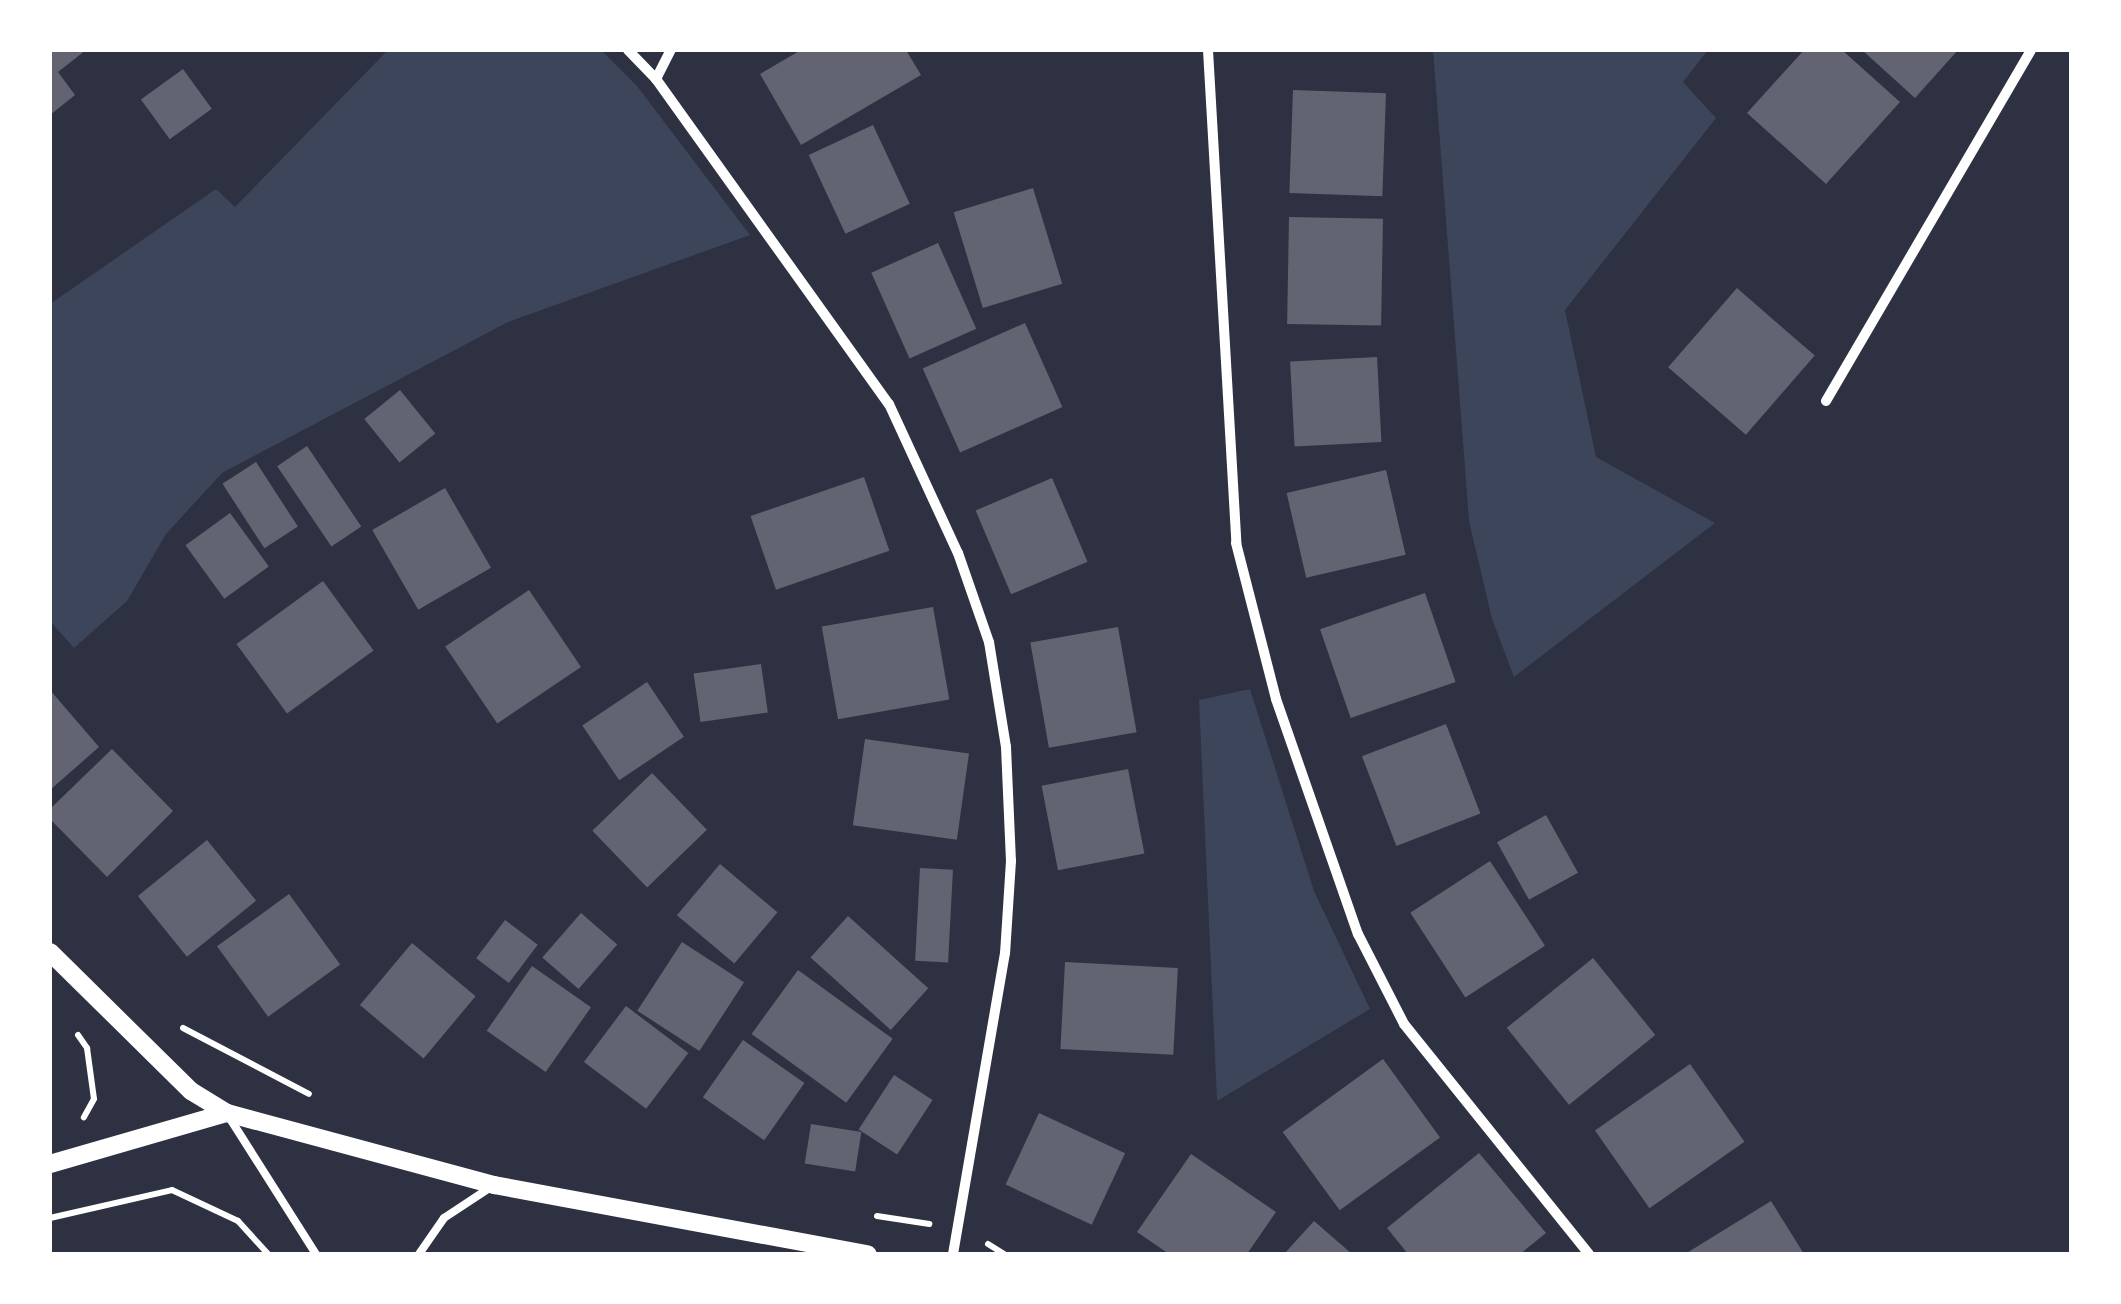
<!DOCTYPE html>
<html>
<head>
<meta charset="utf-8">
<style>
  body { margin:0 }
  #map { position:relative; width:2121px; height:1304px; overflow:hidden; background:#2d3142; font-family:Manrope,sans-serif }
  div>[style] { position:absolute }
  .green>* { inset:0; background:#3c4559 }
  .building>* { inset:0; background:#626471; transform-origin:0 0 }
  .path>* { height:6px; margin:-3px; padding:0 3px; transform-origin:3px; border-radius:3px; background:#fff }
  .service>* { height:8px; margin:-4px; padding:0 4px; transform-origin:4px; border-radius:4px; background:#fff }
  .minor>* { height:10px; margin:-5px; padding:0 5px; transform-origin:5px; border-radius:5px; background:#fff }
  .tertiary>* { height:18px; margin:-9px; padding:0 9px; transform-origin:9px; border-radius:9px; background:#fff }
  span { translate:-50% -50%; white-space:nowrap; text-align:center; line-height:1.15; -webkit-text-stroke:10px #fff; paint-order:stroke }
  .frame { position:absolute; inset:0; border:52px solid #fff; pointer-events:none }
</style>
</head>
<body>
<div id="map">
  <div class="green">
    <i style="clip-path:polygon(388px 50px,601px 50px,637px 86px,750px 235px,508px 322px,222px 473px,166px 534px,127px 601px,74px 648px,50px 621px,50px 304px,216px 189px,235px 207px)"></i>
    <i style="clip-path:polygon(1433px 50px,1708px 50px,1683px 82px,1716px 118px,1565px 310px,1596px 457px,1715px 523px,1514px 677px,1492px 619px,1469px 521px)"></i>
    <i style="clip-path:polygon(1250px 689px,1314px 891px,1370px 1009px,1217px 1101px,1199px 700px)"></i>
  </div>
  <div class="building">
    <i style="clip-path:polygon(50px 50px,86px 50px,58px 72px,75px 95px,50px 115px)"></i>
    <i style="clip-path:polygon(801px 50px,906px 50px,921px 75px,801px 145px,760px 74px)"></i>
    <i style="clip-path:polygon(1804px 50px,1842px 50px,1900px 102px,1826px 184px,1747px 113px)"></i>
    <i style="clip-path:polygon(1862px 50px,1958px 50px,1915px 98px)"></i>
    <i style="left:183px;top:69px;width:49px;height:52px;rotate:54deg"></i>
    <i style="left:1293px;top:90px;width:93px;height:103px;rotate:2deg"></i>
    <i style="left:873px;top:125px;width:87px;height:71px;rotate:65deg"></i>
    <i style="left:1033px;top:188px;width:100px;height:83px;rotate:73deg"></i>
    <i style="left:1289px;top:217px;width:94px;height:107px;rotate:1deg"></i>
    <i style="left:938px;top:243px;width:94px;height:73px;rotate:66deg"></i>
    <i style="left:1737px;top:288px;width:103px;height:105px;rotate:41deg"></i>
    <i style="left:1025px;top:323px;width:92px;height:112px;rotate:66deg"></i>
    <i style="left:1377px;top:357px;width:85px;height:87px;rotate:87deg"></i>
    <i style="left:400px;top:390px;width:56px;height:46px;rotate:51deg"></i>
    <i style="left:307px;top:446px;width:97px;height:36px;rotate:56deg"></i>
    <i style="left:256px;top:462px;width:77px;height:40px;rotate:57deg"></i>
    <i style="left:1386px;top:470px;width:87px;height:102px;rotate:77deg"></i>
    <i style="left:864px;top:477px;width:78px;height:120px;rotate:71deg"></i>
    <i style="left:1052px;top:478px;width:91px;height:83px;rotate:67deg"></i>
    <i style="left:445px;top:488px;width:92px;height:84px;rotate:60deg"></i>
    <i style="left:230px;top:513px;width:66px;height:55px;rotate:54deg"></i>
    <i style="left:323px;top:581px;width:86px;height:107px;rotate:54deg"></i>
    <i style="left:529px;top:590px;width:93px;height:101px;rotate:56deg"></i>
    <i style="left:1425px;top:593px;width:94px;height:111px;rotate:71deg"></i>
    <i style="left:933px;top:607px;width:94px;height:113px;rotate:80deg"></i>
    <i style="left:1118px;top:627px;width:107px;height:89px;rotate:80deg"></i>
    <i style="left:761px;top:664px;width:49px;height:68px;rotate:82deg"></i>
    <i style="left:647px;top:682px;width:66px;height:78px;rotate:56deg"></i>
    <i style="clip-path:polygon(50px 690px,99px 747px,50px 790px)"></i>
    <i style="left:1446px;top:724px;width:96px;height:90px;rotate:69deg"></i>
    <i style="left:865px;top:739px;width:105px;height:87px;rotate:8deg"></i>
    <i style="clip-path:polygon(112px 749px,173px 811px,107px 877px,50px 819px,50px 809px)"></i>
    <i style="left:1128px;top:769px;width:86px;height:88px;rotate:79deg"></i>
    <i style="left:652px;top:773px;width:79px;height:83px;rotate:46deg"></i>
    <i style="left:1546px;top:815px;width:66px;height:56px;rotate:61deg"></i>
    <i style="left:207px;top:840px;width:78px;height:89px;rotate:51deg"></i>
    <i style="left:1490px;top:861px;width:101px;height:95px;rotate:57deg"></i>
    <i style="left:720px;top:864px;width:75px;height:67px;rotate:40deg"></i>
    <i style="left:920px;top:868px;width:33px;height:93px;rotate:3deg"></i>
    <i style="left:289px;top:894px;width:87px;height:89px;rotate:54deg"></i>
    <i style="left:581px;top:913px;width:48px;height:59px;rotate:41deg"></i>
    <i style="left:848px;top:916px;width:108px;height:56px;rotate:42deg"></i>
    <i style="left:505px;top:920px;width:41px;height:48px;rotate:37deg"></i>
    <i style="left:682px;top:942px;width:74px;height:82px;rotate:33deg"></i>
    <i style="left:412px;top:943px;width:83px;height:81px;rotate:40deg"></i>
    <i style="left:1593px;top:958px;width:99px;height:111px;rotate:51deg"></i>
    <i style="left:1065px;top:962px;width:113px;height:87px;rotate:3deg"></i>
    <i style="left:532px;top:966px;width:72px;height:79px;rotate:35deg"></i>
    <i style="left:798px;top:970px;width:117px;height:79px;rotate:36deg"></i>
    <i style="left:626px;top:1006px;width:78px;height:70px;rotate:37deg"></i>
    <i style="left:743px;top:1040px;width:75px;height:70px;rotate:35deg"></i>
    <i style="left:1383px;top:1059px;width:97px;height:124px;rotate:54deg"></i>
    <i style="left:1690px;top:1064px;width:95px;height:116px;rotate:55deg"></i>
    <i style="left:894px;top:1075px;width:46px;height:65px;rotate:33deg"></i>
    <i style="left:1039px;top:1113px;width:95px;height:79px;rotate:25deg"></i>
    <i style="left:811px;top:1124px;width:51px;height:40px;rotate:9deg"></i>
    <i style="clip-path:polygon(1479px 1153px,1546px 1233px,1520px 1254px,1408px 1254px,1387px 1228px)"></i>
    <i style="clip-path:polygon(1191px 1154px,1276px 1212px,1247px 1254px,1169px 1254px,1137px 1232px)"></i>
    <i style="clip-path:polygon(1771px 1201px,1804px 1254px,1685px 1254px)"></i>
    <i style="clip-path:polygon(1314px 1221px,1352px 1254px,1284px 1254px)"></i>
  </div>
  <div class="path">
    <i style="left:183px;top:1028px;width:142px;rotate:27.6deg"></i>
    <i style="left:78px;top:1035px;width:16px;rotate:55deg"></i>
    <i style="left:87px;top:1048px;width:51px;rotate:82.2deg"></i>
    <i style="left:94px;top:1099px;width:21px;rotate:119deg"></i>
    <i style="left:877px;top:1216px;width:53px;rotate:8.7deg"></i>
    <i style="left:50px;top:1218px;width:125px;rotate:-12.9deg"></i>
    <i style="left:172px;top:1190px;width:73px;rotate:25.2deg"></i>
    <i style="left:238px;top:1221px;width:45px;rotate:47.7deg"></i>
    <i style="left:988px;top:1244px;width:19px;rotate:32deg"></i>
  </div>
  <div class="service">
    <i style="left:229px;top:1117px;width:162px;rotate:57.6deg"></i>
    <i style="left:419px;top:1254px;width:44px;rotate:-55.2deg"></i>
    <i style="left:444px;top:1218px;width:56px;rotate:-33.4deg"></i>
  </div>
  <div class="minor">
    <i style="left:628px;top:50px;width:40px;rotate:46deg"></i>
    <i style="left:656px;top:79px;width:400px;rotate:54.4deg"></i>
    <i style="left:889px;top:404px;width:164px;rotate:65.2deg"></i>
    <i style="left:958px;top:553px;width:94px;rotate:70.8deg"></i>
    <i style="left:989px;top:642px;width:106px;rotate:80.8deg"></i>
    <i style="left:1006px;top:747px;width:114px;rotate:87.5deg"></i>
    <i style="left:1011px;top:861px;width:92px;rotate:93.7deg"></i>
    <i style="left:1005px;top:953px;width:305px;rotate:99.8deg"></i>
    <i style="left:1208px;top:50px;width:494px;rotate:86.7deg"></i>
    <i style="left:1236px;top:543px;width:161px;rotate:75.6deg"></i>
    <i style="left:1276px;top:699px;width:249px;rotate:70.8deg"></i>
    <i style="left:1358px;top:934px;width:101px;rotate:62.9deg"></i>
    <i style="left:1404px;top:1024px;width:295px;rotate:51.2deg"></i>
    <i style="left:656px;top:79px;width:33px;rotate:-63deg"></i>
    <i style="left:1826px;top:401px;width:406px;rotate:-59.7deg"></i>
  </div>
  <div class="tertiary">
    <i style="left:50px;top:952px;width:198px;rotate:44.6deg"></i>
    <i style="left:191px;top:1091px;width:42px;rotate:31.4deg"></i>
    <i style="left:227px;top:1113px;width:277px;rotate:15.1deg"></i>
    <i style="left:494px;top:1185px;width:380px;rotate:10.5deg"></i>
    <i style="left:50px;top:1164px;width:184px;rotate:-16.1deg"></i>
  </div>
  <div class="frame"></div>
</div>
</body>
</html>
